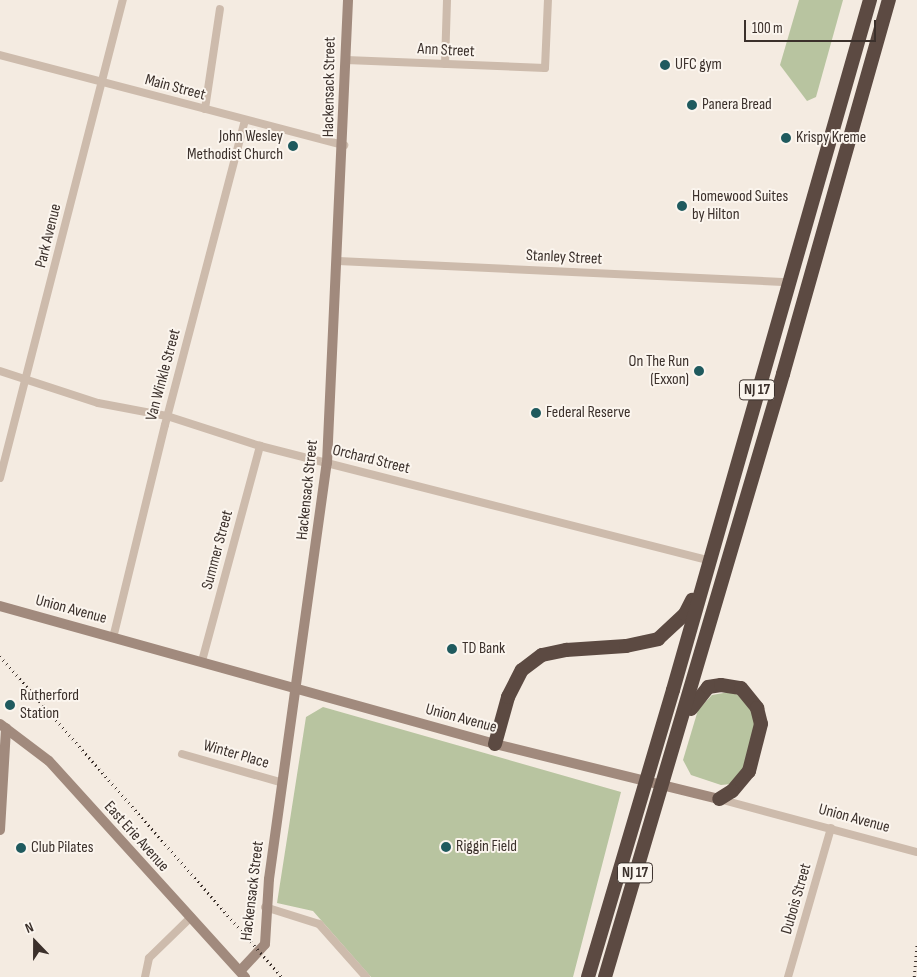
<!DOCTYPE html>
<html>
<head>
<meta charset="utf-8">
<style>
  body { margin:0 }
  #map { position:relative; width:917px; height:977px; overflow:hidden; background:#f4ebe1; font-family:"Sofia Sans Condensed",sans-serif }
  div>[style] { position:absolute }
  .green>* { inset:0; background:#b8c4a0 }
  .street>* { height:8px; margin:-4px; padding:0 4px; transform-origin:4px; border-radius:4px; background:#cdbbac }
  .secondary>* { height:10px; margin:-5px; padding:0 5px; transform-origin:5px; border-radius:5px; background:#a18a7d }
  .highway>* { height:14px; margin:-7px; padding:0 7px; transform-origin:7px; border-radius:7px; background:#5c4a42 }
  .rail>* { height:2.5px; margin-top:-1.25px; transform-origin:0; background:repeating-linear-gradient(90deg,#3b302b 0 1px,transparent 0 5px) }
  .dots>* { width:14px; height:14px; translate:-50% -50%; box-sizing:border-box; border:2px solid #fbf5ee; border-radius:50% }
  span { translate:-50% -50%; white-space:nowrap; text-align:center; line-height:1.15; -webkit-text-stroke:4px #fbf5ee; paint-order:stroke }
  .shield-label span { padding:1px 4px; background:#fbf5ee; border:1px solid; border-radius:4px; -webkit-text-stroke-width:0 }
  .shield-label { font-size:15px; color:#3b302b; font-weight:700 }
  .street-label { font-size:16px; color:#3b302b }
  .poi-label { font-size:16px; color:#3b302b }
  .left { translate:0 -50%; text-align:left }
  .right { translate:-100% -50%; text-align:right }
  .north { position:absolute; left:10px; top:917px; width:50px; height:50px; -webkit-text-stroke:4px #fbf5ee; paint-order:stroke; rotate:338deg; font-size:14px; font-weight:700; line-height:20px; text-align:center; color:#3b302b }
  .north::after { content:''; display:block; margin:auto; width:18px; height:22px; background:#3b302b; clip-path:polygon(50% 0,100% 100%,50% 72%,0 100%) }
  .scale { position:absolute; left:744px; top:20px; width:132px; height:22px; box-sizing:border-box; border:2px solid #3b302b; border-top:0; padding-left:6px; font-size:15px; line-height:18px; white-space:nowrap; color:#3b302b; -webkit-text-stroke:4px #fbf5ee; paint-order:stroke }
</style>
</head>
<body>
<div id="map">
  <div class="green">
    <i style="clip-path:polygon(799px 0,843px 0,816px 97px,807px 101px,780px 65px)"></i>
    <i style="clip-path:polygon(729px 692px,738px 695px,751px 707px,755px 725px,743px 771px,731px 784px,721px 785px,691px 775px,683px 760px,698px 710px,712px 695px)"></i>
    <i style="clip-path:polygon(323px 707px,621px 792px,573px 977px,371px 977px,313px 911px,277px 903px,306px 717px)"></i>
  </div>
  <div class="street">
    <i style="left:0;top:55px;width:356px;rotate:14.7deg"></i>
    <i style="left:346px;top:60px;width:199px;rotate:2.3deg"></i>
    <i style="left:545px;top:68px;width:68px;rotate:-87.5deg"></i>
    <i style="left:445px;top:64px;width:64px;rotate:-88.2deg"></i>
    <i style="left:205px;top:109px;width:101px;rotate:-81.5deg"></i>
    <i style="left:338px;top:261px;width:450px;rotate:2.7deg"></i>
    <i style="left:0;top:371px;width:103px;rotate:18.1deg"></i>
    <i style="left:98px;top:403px;width:70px;rotate:10.7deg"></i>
    <i style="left:167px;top:416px;width:98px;rotate:17.9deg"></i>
    <i style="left:260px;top:446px;width:464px;rotate:14.3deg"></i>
    <i style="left:0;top:478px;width:494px;rotate:-75.6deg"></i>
    <i style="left:113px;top:638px;width:219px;rotate:-76.3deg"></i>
    <i style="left:165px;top:425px;width:314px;rotate:-75.3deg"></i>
    <i style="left:202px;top:661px;width:223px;rotate:-74.9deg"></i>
    <i style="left:182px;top:754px;width:105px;rotate:16deg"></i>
    <i style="left:719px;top:799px;width:205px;rotate:15deg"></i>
    <i style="left:265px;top:907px;width:57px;rotate:17.5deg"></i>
    <i style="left:319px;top:924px;width:71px;rotate:48.4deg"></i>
    <i style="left:145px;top:977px;width:19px;rotate:-78deg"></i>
    <i style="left:149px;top:958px;width:59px;rotate:-44.3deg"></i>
    <i style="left:788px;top:977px;width:155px;rotate:-73.9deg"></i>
  </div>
  <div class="secondary">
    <i style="left:0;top:606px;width:514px;rotate:15.58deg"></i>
    <i style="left:495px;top:744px;width:231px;rotate:13.8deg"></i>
    <i style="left:0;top:724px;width:61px;rotate:37.1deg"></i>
    <i style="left:49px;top:761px;width:292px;rotate:47.8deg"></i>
    <i style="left:0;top:830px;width:102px;rotate:-86.6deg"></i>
    <i style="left:241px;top:970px;width:35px;rotate:-47deg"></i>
    <i style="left:265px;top:944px;width:65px;rotate:-86.5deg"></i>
    <i style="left:269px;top:879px;width:420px;rotate:-82.1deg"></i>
    <i style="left:327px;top:463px;width:463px;rotate:-87.4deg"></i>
  </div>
  <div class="highway">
    <i style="left:691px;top:709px;width:28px;rotate:-52deg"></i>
    <i style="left:708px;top:687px;width:13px;rotate:-9deg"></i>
    <i style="left:721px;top:685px;width:20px;rotate:9deg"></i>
    <i style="left:741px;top:688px;width:26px;rotate:51deg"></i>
    <i style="left:757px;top:708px;width:16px;rotate:76deg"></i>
    <i style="left:761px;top:724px;width:49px;rotate:104.3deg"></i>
    <i style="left:749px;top:771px;width:26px;rotate:130deg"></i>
    <i style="left:732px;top:791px;width:15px;rotate:148deg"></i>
    <i style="left:495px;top:744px;width:49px;rotate:-74.5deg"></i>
    <i style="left:508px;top:697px;width:30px;rotate:-63deg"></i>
    <i style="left:522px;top:670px;width:25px;rotate:-37deg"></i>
    <i style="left:542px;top:655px;width:25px;rotate:-12deg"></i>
    <i style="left:566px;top:650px;width:60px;rotate:-3.8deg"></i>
    <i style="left:626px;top:646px;width:33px;rotate:-12deg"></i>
    <i style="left:658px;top:639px;width:37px;rotate:-43deg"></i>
    <i style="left:685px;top:614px;width:16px;rotate:-63deg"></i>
    <i style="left:588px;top:977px;width:299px;rotate:-73.5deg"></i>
    <i style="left:673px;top:690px;width:718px;rotate:-74.07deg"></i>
    <i style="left:605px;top:977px;width:629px;rotate:-73.55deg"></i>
    <i style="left:783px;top:374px;width:389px;rotate:-74.2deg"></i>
  </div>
  <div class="rail">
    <i style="left:0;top:656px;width:427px;rotate:48.7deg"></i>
    <i style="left:914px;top:977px;width:32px;rotate:-85deg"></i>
  </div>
  <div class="dots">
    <i style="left:665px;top:65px;background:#1f5a5e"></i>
    <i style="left:692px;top:105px;background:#1f5a5e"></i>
    <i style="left:786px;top:138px;background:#1f5a5e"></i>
    <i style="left:293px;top:146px;background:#1f5a5e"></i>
    <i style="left:682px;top:206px;background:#1f5a5e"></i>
    <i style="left:699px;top:371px;background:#1f5a5e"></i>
    <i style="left:536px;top:413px;background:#1f5a5e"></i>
    <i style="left:452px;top:649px;background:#1f5a5e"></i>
    <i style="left:10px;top:705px;background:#1f5a5e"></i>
    <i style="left:446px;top:847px;background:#1f5a5e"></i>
    <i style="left:21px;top:848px;background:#1f5a5e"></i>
  </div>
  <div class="shield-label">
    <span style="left:757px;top:390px">NJ 17</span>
    <span style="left:635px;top:873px">NJ 17</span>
  </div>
  <div class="street-label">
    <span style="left:446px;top:51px;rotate:3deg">Ann Street</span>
    <span style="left:330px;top:87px;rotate:-89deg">Hackensack Street</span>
    <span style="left:175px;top:88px;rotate:15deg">Main Street</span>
    <span style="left:49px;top:236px;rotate:-76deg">Park Avenue</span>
    <span style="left:564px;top:258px;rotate:3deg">Stanley Street</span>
    <span style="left:164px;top:375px;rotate:-75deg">Van Winkle Street</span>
    <span style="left:371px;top:460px;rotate:14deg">Orchard Street</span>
    <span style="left:308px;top:490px;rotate:-84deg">Hackensack Street</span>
    <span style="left:218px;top:550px;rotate:-75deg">Summer Street</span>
    <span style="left:71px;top:610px;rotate:15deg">Union Avenue</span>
    <span style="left:461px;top:719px;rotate:15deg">Union Avenue</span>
    <span style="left:236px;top:755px;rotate:16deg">Winter Place</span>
    <span style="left:854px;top:819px;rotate:15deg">Union Avenue</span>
    <span style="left:136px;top:837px;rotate:48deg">East Erie Avenue</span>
    <span style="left:253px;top:891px;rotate:-83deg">Hackensack Street</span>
    <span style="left:797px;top:899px;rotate:-74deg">Dubois Street</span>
  </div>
  <div class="poi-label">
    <span class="left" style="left:675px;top:65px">UFC gym</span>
    <span class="left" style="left:702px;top:105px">Panera Bread</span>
    <span class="right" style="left:283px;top:146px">John Wesley<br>Methodist Church</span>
    <span class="left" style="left:796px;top:138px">Krispy Kreme</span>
    <span class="left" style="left:692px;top:206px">Homewood Suites<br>by Hilton</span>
    <span class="right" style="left:689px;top:371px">On The Run<br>(Exxon)</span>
    <span class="left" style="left:546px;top:413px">Federal Reserve</span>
    <span class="left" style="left:462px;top:649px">TD Bank</span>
    <span class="left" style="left:20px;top:705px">Rutherford<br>Station</span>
    <span class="left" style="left:456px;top:847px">Riggin Field</span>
    <span class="left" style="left:31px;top:848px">Club Pilates</span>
  </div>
  <div class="north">N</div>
  <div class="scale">100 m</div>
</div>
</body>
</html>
